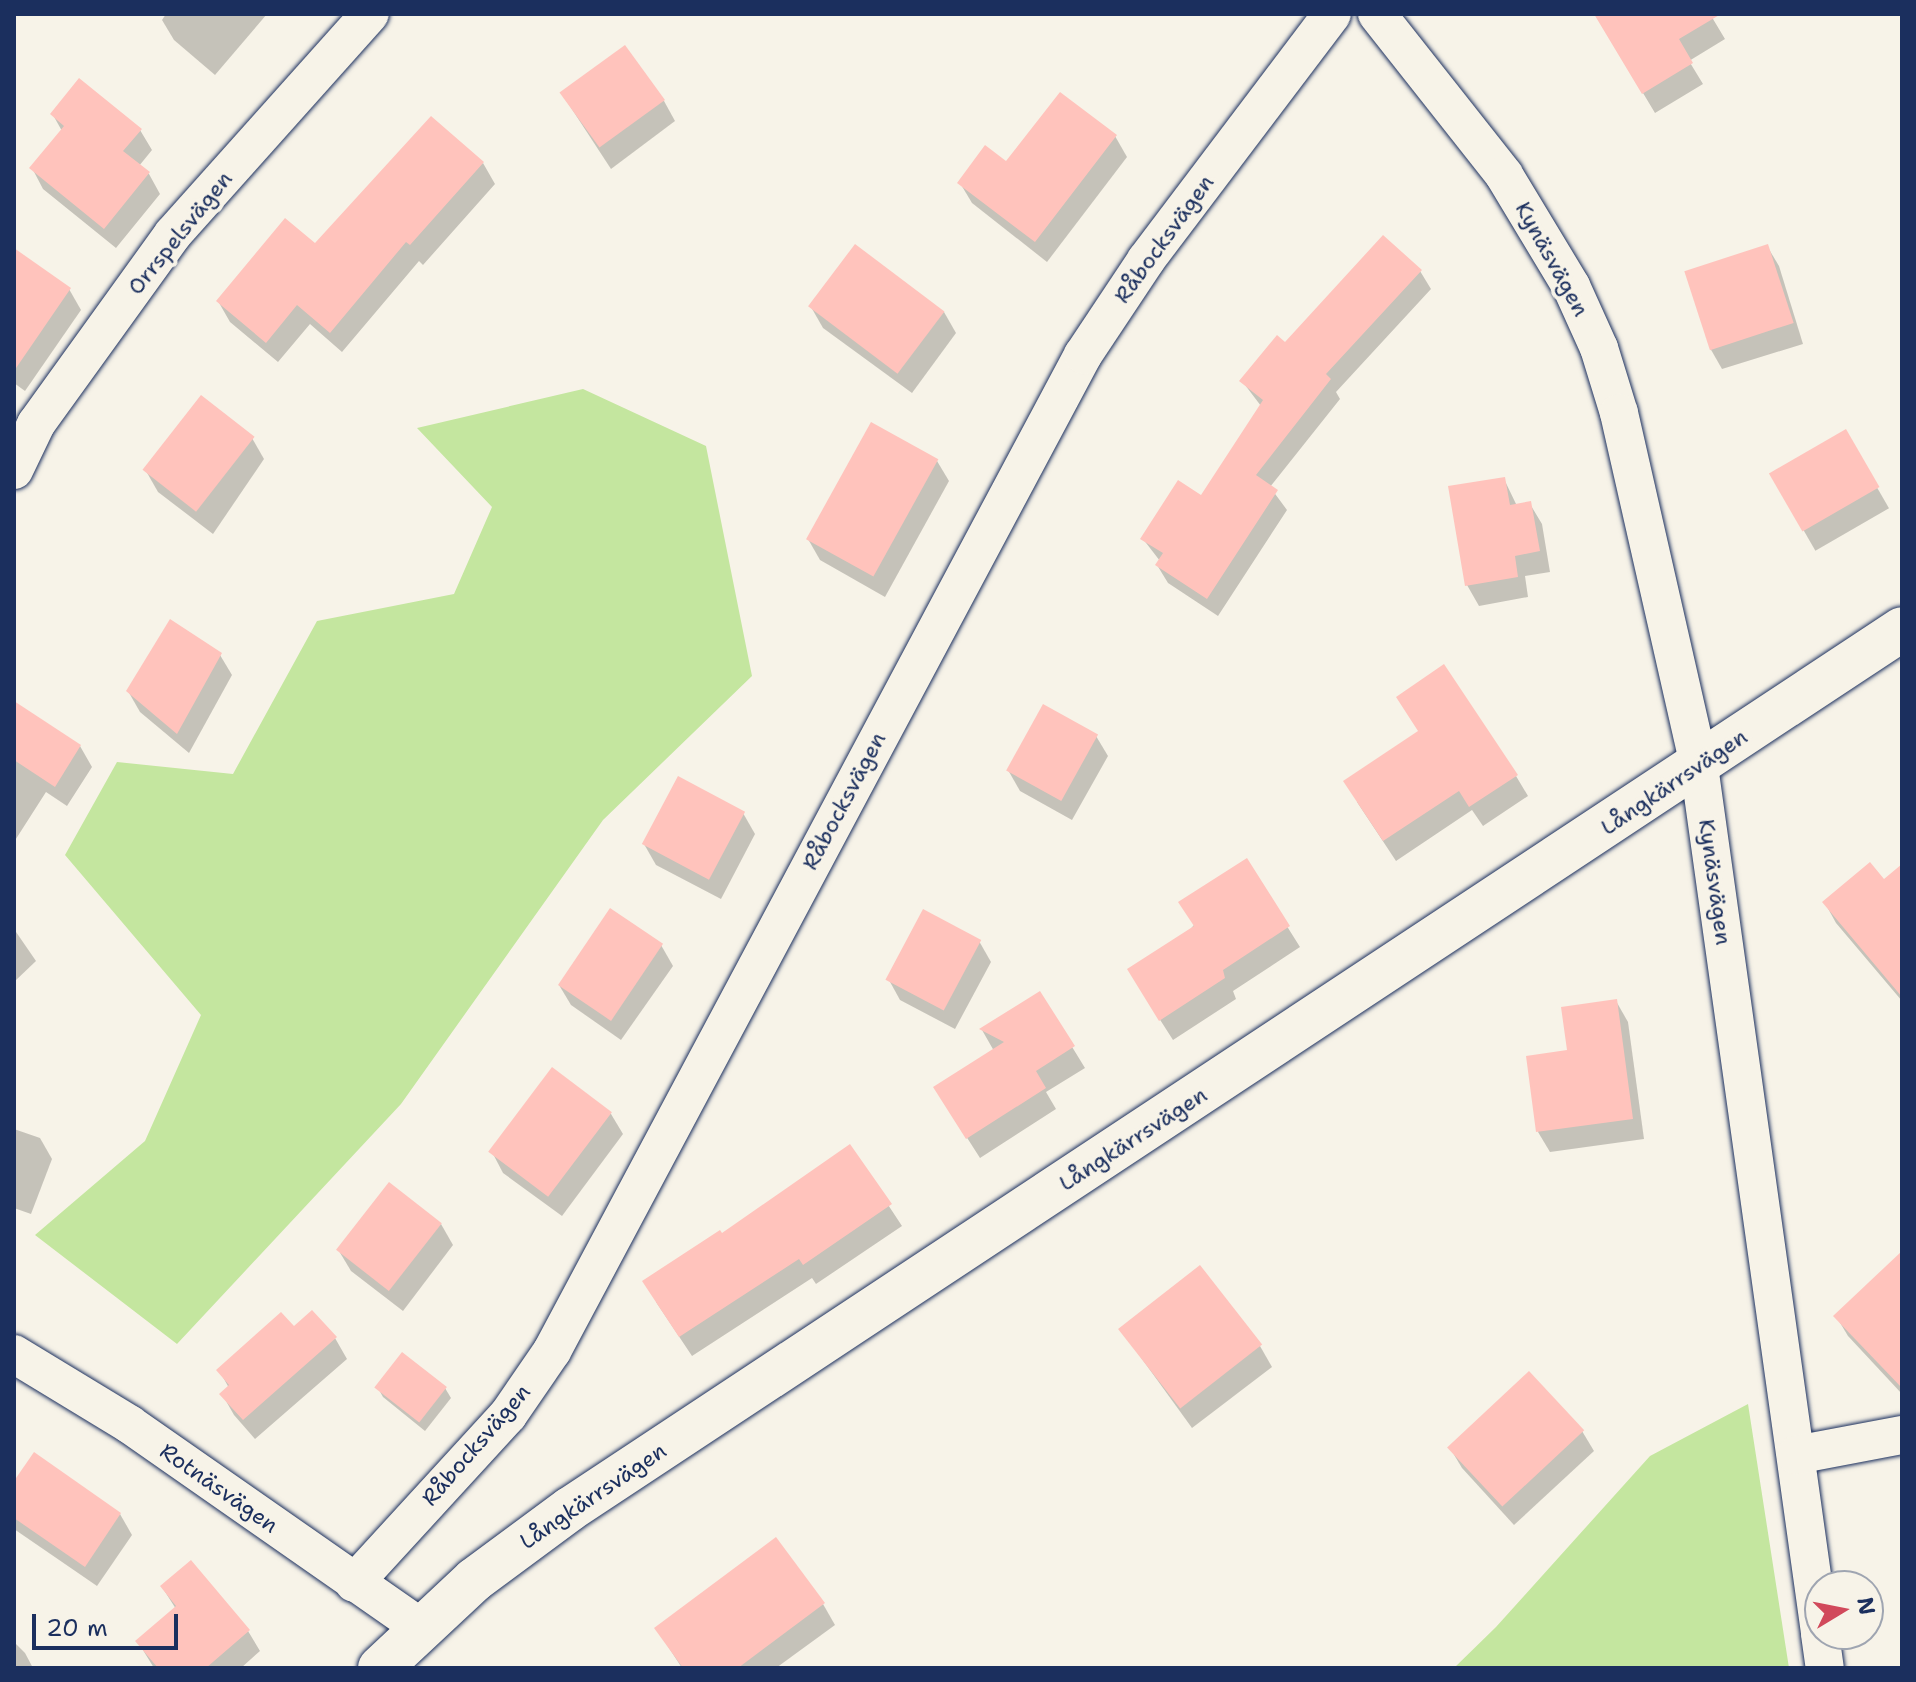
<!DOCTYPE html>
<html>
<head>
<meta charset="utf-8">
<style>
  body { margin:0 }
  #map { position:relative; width:1916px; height:1682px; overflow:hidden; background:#f7f3e8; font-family:"Shantell Sans",sans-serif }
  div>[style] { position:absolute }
  .green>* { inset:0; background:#c4e69f }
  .shadow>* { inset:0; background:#0003; transform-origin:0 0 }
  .building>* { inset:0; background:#ffc3bc; transform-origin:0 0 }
  .roads { filter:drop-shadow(0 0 2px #1b2f5e) drop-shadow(0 0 2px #1b2f5e) }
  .minor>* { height:38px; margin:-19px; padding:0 19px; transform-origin:19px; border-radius:19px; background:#f7f3e8 }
  .tertiary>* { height:44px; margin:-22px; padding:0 22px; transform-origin:22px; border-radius:22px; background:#f7f3e8 }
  span { translate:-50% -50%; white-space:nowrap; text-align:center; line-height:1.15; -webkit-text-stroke:8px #f7f3e8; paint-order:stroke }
  .street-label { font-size:22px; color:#1b2f5e }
  .frame { position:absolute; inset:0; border:16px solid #1b2f5e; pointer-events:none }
  .north { position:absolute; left:1804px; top:1570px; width:80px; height:80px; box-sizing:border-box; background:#f7f3e8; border:2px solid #9fa5b1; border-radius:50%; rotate:80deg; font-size:22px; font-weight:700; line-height:32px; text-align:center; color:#1b2f5e }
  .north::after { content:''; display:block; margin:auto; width:28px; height:36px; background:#d1495b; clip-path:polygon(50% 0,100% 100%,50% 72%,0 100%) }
  .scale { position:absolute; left:32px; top:1614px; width:146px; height:36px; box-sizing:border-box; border:4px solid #1b2f5e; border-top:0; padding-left:10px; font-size:24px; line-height:28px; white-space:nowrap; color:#1b2f5e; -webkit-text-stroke:6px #f7f3e8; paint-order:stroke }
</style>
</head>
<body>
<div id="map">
  <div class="green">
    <i style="clip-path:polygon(583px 389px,706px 446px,752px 676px,603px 820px,401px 1104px,177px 1344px,35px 1235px,145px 1141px,201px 1015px,65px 855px,117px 762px,233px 774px,317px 621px,454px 594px,492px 507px,417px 428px)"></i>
    <i style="clip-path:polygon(1748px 1404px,1789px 1668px,1454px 1668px,1496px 1627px,1650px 1456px)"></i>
  </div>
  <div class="shadow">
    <i style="clip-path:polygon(166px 14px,267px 14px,215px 75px,174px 40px,162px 20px)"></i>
    <i style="clip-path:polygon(1616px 14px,1710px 14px,1725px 39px,1689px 61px,1703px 84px,1655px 113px,1601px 23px)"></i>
    <i style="clip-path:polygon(562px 94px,664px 101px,675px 121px,611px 169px)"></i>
    <i style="clip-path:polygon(53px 115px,140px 130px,152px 150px,139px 166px,149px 174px,160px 194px,116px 248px,43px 189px,32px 168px,62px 131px)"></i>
    <i style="clip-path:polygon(1115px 136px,1127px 157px,1047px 262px,972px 203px,960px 183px,1007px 164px)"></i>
    <i style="clip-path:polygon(483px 163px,495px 184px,423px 265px,419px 261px,342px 352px,310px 324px,278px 362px,230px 322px,218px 301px,316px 246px)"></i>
    <i style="clip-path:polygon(1767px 246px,1779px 266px,1803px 344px,1722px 369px,1710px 348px)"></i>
    <i style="clip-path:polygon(14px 251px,69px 289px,81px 310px,25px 391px,14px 383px)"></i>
    <i style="clip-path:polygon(1420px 271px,1431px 289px,1336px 392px,1340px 399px,1270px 487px,1287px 510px,1218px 616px,1168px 583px,1157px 565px,1160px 561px,1143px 539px,1202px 498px,1261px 406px,1242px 381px,1285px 344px)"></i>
    <i style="clip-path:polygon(811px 307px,944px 312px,956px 333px,912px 393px,823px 328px)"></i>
    <i style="left:1845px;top:432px;width:88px;height:85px;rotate:60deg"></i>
    <i style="clip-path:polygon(252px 438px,264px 459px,213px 534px,158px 492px,146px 471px)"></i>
    <i style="clip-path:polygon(937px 461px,949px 481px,885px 597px,820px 560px,808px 539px)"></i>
    <i style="clip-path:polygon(1504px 479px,1517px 506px,1530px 504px,1542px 524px,1550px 572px,1525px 576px,1528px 597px,1479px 606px,1467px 585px)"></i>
    <i style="clip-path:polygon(220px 655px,232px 675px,189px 753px,140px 712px,128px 691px)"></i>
    <i style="clip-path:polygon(14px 704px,80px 746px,92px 767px,67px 806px,46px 792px,14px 842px)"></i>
    <i style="clip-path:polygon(1096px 736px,1108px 756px,1072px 820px,1020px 791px,1008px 770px)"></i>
    <i style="clip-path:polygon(1516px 776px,1528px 796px,1483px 826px,1472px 810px,1396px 861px,1357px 802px)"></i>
    <i style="clip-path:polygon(743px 813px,755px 834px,721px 899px,656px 865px,644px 844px)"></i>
    <i style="clip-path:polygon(1246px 861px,1300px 947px,1233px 991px,1236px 999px,1173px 1040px,1141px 990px)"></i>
    <i style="clip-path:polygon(1902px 867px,1902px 1001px,1836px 923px,1825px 903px,1884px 882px)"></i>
    <i style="clip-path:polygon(14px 929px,36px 961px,14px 982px)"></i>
    <i style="clip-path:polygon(979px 941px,991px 962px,955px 1029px,900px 1000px,889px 980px)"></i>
    <i style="clip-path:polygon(661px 945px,673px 966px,621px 1040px,571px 1005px,559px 985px)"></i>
    <i style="clip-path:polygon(1039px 993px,1085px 1068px,1046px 1092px,1056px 1109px,980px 1158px,948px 1108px,994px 1051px,982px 1030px)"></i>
    <i style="clip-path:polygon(1616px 1001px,1628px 1022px,1644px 1139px,1550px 1152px,1538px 1132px,1569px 1052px)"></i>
    <i style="clip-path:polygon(552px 1070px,611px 1114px,623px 1134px,562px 1216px,503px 1173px,492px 1152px)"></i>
    <i style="clip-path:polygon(14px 1129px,40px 1138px,52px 1159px,31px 1214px,14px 1208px)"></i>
    <i style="clip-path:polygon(850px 1147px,902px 1226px,816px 1284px,812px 1278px,692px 1356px,656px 1302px,722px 1235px)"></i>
    <i style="clip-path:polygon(441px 1224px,453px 1245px,403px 1311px,351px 1271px,339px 1251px)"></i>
    <i style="clip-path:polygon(1902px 1253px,1902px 1394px,1848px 1336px,1836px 1316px)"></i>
    <i style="clip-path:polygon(293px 1329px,335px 1338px,347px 1359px,255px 1439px,234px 1415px,222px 1394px,229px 1388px,219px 1370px)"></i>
    <i style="clip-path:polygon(1121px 1330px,1260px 1346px,1272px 1367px,1192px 1428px)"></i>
    <i style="clip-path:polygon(378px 1388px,445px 1388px,451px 1398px,425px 1431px,383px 1397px)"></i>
    <i style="clip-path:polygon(1582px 1431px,1594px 1451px,1514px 1525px,1462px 1468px,1450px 1448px)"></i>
    <i style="clip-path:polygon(14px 1484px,120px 1514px,132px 1535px,97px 1586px,14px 1529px)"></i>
    <i style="clip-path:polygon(162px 1587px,248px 1631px,260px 1651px,241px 1668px,154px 1668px,138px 1642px,176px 1609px)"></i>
    <i style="clip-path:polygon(823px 1604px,835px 1625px,776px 1668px,682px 1668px,656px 1628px)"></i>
    <i style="clip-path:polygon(14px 1642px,25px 1653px,33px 1668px,14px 1668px)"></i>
  </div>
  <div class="building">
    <i style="clip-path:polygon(1594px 14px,1721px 14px,1679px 39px,1693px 63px,1642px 94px)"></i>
    <i style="left:625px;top:45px;width:68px;height:81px;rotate:54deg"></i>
    <i style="clip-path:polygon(79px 78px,142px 129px,123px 151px,150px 172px,104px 229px,29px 168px,64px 126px,50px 114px)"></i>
    <i style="clip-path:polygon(1060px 92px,1117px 135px,1035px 242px,957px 183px,985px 145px,1006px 161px)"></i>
    <i style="clip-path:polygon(431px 116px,484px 162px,410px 245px,406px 242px,330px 333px,297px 305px,266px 343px,216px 301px,285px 218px,315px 243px)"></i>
    <i style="clip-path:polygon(1383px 235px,1422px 270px,1326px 374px,1331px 379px,1256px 475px,1278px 490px,1207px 599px,1155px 565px,1163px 553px,1140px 539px,1178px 480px,1201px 495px,1263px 400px,1239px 381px,1277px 335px,1285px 342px)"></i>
    <i style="left:855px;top:244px;width:112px;height:78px;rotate:37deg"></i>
    <i style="left:1768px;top:244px;width:83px;height:88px;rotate:72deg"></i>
    <i style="clip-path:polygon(14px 248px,71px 288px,14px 371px)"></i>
    <i style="left:201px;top:395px;width:68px;height:95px;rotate:38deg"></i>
    <i style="left:871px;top:422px;width:77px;height:134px;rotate:29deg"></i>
    <i style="left:1846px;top:429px;width:67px;height:89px;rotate:60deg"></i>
    <i style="clip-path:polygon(1505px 477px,1510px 505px,1531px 501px,1540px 551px,1515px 556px,1518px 577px,1465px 586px,1448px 486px)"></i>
    <i style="clip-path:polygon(170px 619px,222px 653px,177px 734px,126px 691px)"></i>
    <i style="clip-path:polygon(1444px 664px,1518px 775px,1469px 807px,1459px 791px,1383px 841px,1343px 781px,1418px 731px,1396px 697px)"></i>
    <i style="clip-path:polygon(14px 701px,81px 745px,55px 787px,14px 760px)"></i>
    <i style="left:1043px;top:704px;width:63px;height:76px;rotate:29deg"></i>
    <i style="left:678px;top:776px;width:76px;height:77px;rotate:28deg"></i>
    <i style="clip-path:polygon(1247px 858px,1290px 926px,1223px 970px,1225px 978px,1159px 1021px,1127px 969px,1194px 926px,1178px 902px)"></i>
    <i style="clip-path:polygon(1870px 862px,1884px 879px,1902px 864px,1902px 997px,1822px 902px)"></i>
    <i style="left:610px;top:908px;width:64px;height:93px;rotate:34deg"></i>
    <i style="left:923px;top:909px;width:66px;height:80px;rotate:28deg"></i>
    <i style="clip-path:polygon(1040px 991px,1075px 1046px,1036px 1071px,1046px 1088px,966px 1139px,933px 1087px,1004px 1042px,979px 1029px)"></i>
    <i style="clip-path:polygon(1617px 999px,1633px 1119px,1536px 1132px,1526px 1056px,1567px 1050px,1561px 1007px)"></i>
    <i style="left:552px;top:1067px;width:75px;height:106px;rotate:37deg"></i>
    <i style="clip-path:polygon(850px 1144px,892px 1204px,803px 1265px,799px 1259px,679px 1337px,642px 1281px,720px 1230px,722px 1233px)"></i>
    <i style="left:389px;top:1182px;width:67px;height:86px;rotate:38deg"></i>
    <i style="clip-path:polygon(1902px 1251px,1902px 1388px,1833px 1316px)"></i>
    <i style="left:1200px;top:1265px;width:101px;height:104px;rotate:52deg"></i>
    <i style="clip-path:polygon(312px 1310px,337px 1337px,243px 1420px,219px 1394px,229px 1385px,216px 1370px,281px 1312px,294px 1326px)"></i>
    <i style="left:402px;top:1352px;width:57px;height:45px;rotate:38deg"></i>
    <i style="left:1529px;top:1371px;width:81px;height:112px;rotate:47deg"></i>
    <i style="clip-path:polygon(34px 1452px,121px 1513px,85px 1567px,14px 1518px,14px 1481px)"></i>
    <i style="clip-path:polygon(776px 1537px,825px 1603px,738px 1668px,683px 1668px,654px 1628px)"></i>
    <i style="clip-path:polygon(191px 1560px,250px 1630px,206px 1668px,158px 1668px,135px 1641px,176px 1606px,160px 1586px)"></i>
  </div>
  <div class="roads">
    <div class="minor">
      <i style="left:1377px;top:14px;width:205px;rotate:51.7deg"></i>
      <i style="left:1504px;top:175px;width:130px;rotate:58.9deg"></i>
      <i style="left:1571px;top:286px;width:68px;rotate:65.7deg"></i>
      <i style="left:1599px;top:348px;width:68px;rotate:72.9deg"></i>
      <i style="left:1619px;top:413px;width:362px;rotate:77.2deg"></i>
      <i style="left:1699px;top:766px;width:874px;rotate:82.05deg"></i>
      <i style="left:14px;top:470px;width:51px;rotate:-64.4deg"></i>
      <i style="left:36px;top:424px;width:234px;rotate:-54.2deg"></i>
      <i style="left:173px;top:234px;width:295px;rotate:-48.2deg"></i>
      <i style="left:14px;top:1354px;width:135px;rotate:31.3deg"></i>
      <i style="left:129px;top:1424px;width:355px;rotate:34.9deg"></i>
      <i style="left:1796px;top:1455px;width:108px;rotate:-10.7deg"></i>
      <i style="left:354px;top:1583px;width:228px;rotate:-47.5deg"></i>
      <i style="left:508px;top:1415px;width:78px;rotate:-55.5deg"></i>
      <i style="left:552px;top:1351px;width:1129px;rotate:-61.94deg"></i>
      <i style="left:1083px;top:355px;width:114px;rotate:-56.4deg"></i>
      <i style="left:1146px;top:260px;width:308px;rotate:-52.9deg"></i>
      <i style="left:1820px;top:1634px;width:34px;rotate:82deg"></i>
    </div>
    <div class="tertiary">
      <i style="left:380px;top:1668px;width:129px;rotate:-43.1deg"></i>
      <i style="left:474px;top:1580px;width:119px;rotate:-36.5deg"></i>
      <i style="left:570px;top:1509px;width:1596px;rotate:-33.45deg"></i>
    </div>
  </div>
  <div class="street-label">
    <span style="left:180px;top:233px;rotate:-51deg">Orrspelsvägen</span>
    <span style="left:1164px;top:239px;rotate:-54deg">Råbocksvägen</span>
    <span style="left:1552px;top:259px;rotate:61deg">Kynäsvägen</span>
    <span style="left:1674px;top:782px;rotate:-34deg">Långkärrsvägen</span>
    <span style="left:844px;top:801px;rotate:-62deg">Råbocksvägen</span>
    <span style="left:1715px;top:882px;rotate:82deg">Kynäsvägen</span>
    <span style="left:1133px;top:1139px;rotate:-33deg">Långkärrsvägen</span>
    <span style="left:476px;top:1445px;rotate:-49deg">Råbocksvägen</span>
    <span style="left:219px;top:1488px;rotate:35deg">Rotnäsvägen</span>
    <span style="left:593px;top:1496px;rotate:-34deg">Långkärrsvägen</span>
  </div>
  <div class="frame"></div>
  <div class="north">N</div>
  <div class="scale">20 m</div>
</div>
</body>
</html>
